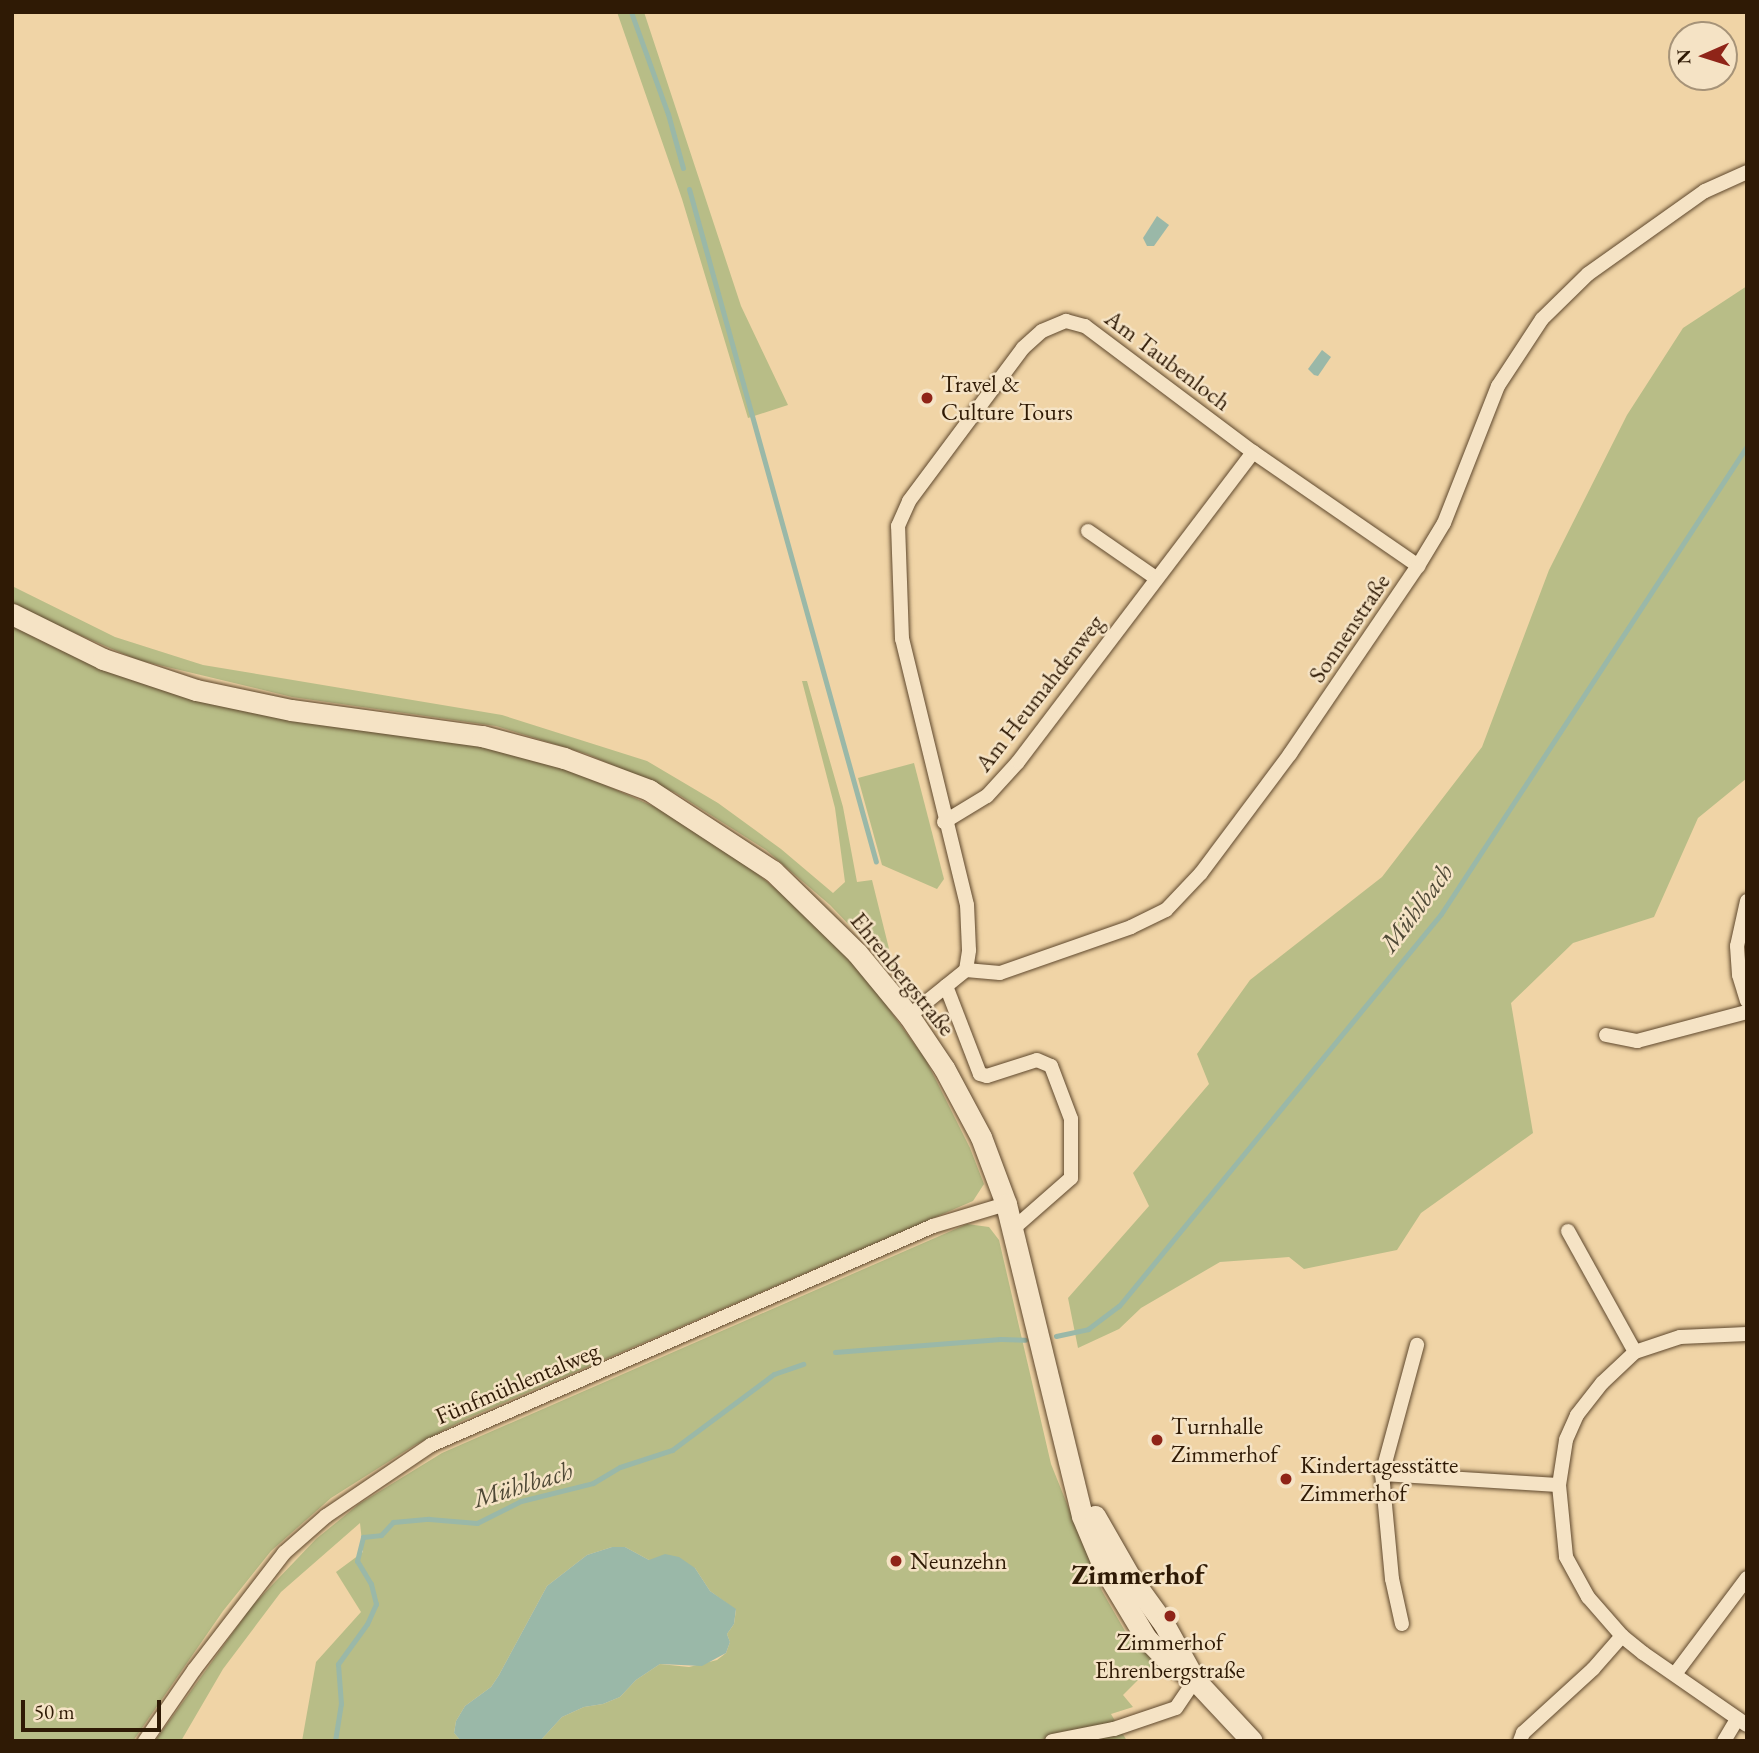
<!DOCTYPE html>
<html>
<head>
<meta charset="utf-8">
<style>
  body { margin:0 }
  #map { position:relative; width:1759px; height:1753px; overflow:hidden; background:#f0d4a6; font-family:"EB Garamond",serif }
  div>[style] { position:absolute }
  .green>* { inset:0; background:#b8bd87 }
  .water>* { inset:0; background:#9ab8a8 }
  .stream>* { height:5px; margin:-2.5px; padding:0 2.5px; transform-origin:2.5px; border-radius:2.5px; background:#9ab8a8 }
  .roads { filter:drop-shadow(0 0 2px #5f482d) drop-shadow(0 0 2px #5f482d) }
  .street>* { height:14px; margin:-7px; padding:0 7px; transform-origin:7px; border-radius:7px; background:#f5e3c5 }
  .secondary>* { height:21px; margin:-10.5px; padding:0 10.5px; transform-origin:10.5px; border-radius:10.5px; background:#f5e3c5 }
  .dots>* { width:19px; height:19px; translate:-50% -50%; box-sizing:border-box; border:4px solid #f5e3c5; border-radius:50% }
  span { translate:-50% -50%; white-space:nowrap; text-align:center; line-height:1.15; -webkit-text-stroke:5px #f5e3c5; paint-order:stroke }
  .street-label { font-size:24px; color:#2f1a05 }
  .poi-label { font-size:24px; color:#2f1a05 }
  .left { translate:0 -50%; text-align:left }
  .water-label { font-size:26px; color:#4f4936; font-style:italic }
  .quarter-label { font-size:28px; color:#2f1a05; font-weight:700 }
  .frame { position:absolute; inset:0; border:14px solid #2f1a05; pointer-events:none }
  .north { position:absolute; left:1668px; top:21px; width:70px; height:70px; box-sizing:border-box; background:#f5e3c5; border:2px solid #a69378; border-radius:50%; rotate:267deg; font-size:19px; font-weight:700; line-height:28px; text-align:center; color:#2f1a05 }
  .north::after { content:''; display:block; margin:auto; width:24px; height:32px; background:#8f2418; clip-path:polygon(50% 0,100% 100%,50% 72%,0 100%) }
  .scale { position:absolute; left:21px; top:1700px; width:140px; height:32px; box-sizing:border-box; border:4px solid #2f1a05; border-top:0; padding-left:9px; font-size:21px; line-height:24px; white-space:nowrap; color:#2f1a05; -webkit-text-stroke:5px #f5e3c5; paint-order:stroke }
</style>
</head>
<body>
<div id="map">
  <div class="green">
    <i style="clip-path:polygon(617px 12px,644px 12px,741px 306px,788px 405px,748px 418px,682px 199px)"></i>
    <i style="clip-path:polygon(1747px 286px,1747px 778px,1698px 818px,1654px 917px,1573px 943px,1511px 1003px,1533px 1133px,1421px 1213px,1397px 1250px,1304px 1269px,1289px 1257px,1220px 1262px,1141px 1308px,1119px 1329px,1078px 1348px,1068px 1298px,1149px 1206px,1133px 1173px,1209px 1084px,1197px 1054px,1250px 980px,1382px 877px,1482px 747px,1549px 570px,1627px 415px,1683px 328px)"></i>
    <i style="clip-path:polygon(12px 586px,115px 637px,203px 665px,502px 715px,647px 761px,718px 803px,781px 849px,833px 893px,845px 882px,835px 808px,802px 681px,807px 681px,843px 807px,857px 882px,872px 880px,895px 973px,830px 905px,766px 850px,676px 793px,587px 754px,496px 726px,292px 697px,138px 660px,42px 619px,12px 602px)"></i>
    <i style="clip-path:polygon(12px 626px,62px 651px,157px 688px,487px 746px,571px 770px,655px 807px,739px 859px,808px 915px,865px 976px,926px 1060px,970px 1148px,984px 1184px,973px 1201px,464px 1420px,415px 1445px,331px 1498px,271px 1551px,223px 1611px,133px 1741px,12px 1741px)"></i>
    <i style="clip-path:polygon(914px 763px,944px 879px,937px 889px,882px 865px,858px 778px)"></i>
    <i style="clip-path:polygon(967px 1224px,989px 1227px,999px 1240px,1051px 1464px,1102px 1591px,1125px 1631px,1155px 1663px,1123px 1695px,1133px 1707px,1111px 1714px,1127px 1741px,540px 1741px,562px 1717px,584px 1707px,603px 1704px,620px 1697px,636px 1680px,660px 1664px,689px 1667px,717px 1660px,726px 1653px,730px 1642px,727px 1634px,734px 1624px,736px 1610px,710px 1591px,695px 1568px,649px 1560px,625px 1547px,612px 1547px,587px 1555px,547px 1586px,499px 1675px,491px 1687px,465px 1706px,456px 1721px,454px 1733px,461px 1741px,302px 1741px,316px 1662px,361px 1612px,336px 1572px,363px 1552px,360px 1523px,281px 1592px,223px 1669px,181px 1741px,155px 1741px,252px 1606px,316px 1539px,359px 1504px,442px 1453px)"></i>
  </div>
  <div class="water">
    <i style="clip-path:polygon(1157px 216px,1169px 225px,1154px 246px,1147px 246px,1143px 238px)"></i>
    <i style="clip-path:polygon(1322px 350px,1331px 357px,1318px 376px,1314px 375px,1308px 369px)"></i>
    <i style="clip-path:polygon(612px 1547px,625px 1547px,649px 1560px,665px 1554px,679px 1557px,695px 1568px,710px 1591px,736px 1609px,734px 1624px,727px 1634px,730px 1642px,726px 1653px,702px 1666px,660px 1664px,636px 1680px,620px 1697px,603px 1704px,584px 1707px,562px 1717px,540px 1741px,461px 1741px,454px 1733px,456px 1721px,465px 1706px,491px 1687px,499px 1675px,547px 1586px,587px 1555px)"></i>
  </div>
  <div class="stream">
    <i style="left:631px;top:12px;width:109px;rotate:70.1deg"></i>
    <i style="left:668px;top:114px;width:56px;rotate:74.5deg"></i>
    <i style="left:689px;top:189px;width:698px;rotate:74.47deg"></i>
    <i style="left:1056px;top:1336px;width:33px;rotate:-12deg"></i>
    <i style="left:1088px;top:1329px;width:39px;rotate:-37deg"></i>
    <i style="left:1119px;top:1306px;width:507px;rotate:-50.6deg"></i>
    <i style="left:1441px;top:914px;width:559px;rotate:-56.82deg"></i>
    <i style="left:835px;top:1352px;width:166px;rotate:-4.5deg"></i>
    <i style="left:1000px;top:1339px;width:25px;rotate:2deg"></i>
    <i style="left:335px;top:1741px;width:37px;rotate:-81deg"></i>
    <i style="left:341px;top:1704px;width:40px;rotate:-94.3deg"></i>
    <i style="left:338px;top:1664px;width:49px;rotate:-54.1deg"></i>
    <i style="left:367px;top:1624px;width:22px;rotate:-66deg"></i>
    <i style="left:376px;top:1604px;width:21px;rotate:-104deg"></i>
    <i style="left:371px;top:1584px;width:27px;rotate:-121deg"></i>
    <i style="left:357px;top:1561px;width:25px;rotate:-76deg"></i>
    <i style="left:363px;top:1537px;width:18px;rotate:-6deg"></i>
    <i style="left:381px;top:1535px;width:18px;rotate:-47deg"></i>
    <i style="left:393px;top:1522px;width:36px;rotate:-5deg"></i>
    <i style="left:429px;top:1519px;width:48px;rotate:4.8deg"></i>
    <i style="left:477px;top:1523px;width:49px;rotate:-26.6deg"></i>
    <i style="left:521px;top:1501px;width:74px;rotate:-14deg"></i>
    <i style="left:593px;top:1483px;width:31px;rotate:-31deg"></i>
    <i style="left:620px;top:1467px;width:55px;rotate:-18.1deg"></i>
    <i style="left:672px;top:1450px;width:127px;rotate:-36.7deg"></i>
    <i style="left:774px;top:1374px;width:31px;rotate:-19deg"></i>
  </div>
  <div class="roads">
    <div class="street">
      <i style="left:1088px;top:531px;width:83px;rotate:34.7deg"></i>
      <i style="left:944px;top:822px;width:50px;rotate:-31.2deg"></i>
      <i style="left:987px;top:796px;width:46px;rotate:-47.6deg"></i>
      <i style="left:1018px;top:762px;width:389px;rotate:-52.8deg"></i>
      <i style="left:1747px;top:901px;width:46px;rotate:102.5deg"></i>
      <i style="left:1737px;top:946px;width:29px;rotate:86deg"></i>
      <i style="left:1739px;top:975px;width:27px;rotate:73deg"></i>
      <i style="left:966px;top:970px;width:20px;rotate:-81deg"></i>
      <i style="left:969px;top:950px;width:45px;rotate:-92.5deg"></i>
      <i style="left:967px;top:905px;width:274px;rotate:-103.7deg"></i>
      <i style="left:902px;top:639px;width:113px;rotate:-92deg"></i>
      <i style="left:898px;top:526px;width:27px;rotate:-66deg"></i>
      <i style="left:909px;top:501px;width:191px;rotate:-53.3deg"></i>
      <i style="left:1023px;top:348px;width:25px;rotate:-42deg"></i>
      <i style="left:1042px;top:331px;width:26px;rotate:-23deg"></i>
      <i style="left:1066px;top:321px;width:20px;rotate:15deg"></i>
      <i style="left:1085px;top:326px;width:210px;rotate:36.9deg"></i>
      <i style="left:1253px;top:452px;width:201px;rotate:34.6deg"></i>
      <i style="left:946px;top:986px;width:94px;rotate:68.9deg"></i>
      <i style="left:980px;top:1074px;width:7px;rotate:16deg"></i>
      <i style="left:987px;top:1076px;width:52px;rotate:-17.7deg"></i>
      <i style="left:1037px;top:1060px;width:15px;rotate:23deg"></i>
      <i style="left:1051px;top:1066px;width:57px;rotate:69.3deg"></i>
      <i style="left:1071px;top:1119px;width:59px;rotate:90deg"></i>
      <i style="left:1071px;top:1178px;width:77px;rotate:138.7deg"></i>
      <i style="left:909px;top:1016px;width:73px;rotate:-38.9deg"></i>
      <i style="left:966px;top:970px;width:34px;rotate:5deg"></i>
      <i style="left:1000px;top:973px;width:139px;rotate:-19.3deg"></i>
      <i style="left:1131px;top:927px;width:39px;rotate:-26deg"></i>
      <i style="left:1166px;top:910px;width:51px;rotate:-46.6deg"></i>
      <i style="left:1201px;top:873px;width:149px;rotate:-53.2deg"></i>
      <i style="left:1290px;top:754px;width:227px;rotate:-55.8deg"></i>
      <i style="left:1418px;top:566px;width:50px;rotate:-58.8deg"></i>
      <i style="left:1444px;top:523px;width:147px;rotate:-68.5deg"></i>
      <i style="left:1498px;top:386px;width:80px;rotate:-56.7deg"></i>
      <i style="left:1542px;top:319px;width:64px;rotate:-44.4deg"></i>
      <i style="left:1588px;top:274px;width:143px;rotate:-35.4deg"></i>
      <i style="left:1705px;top:191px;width:46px;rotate:-24.3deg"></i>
      <i style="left:1606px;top:1035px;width:32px;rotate:11deg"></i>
      <i style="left:1637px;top:1041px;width:114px;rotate:-14.8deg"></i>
      <i style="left:1568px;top:1231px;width:138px;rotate:61deg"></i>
      <i style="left:1747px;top:1334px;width:67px;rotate:177.4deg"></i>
      <i style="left:1680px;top:1337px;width:47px;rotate:161.6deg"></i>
      <i style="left:1635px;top:1352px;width:45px;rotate:136.8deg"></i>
      <i style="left:1602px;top:1383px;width:41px;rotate:128deg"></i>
      <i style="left:1577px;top:1415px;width:27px;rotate:114deg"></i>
      <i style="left:1566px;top:1440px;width:46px;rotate:98.8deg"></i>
      <i style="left:1559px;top:1485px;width:72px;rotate:84.4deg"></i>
      <i style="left:1566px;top:1557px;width:46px;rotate:61.2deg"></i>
      <i style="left:1588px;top:1597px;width:52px;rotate:48.9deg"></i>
      <i style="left:1622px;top:1636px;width:27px;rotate:39deg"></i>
      <i style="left:1643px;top:1653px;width:126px;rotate:34.7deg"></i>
      <i style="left:1382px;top:1474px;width:177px;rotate:3.6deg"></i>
      <i style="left:1402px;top:1624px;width:46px;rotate:-102.5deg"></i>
      <i style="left:1392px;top:1579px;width:105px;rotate:-95.4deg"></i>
      <i style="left:1382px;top:1474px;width:134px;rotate:-74.8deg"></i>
      <i style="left:1675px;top:1674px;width:120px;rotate:-53.1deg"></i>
      <i style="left:145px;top:1741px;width:86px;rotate:-55.4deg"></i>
      <i style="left:194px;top:1670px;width:148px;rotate:-52.4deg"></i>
      <i style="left:284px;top:1553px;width:56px;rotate:-41.4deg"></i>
      <i style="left:326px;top:1516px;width:127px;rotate:-34.1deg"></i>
      <i style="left:431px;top:1445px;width:548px;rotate:-23.57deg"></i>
      <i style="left:933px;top:1226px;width:76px;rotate:-16.8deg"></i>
      <i style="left:1052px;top:1741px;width:63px;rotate:-11deg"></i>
      <i style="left:1114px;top:1729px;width:65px;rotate:-18.7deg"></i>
      <i style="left:1176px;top:1708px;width:34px;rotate:-56deg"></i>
      <i style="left:1520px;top:1741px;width:9px;rotate:-69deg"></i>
      <i style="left:1523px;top:1733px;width:95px;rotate:-42.4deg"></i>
      <i style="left:1593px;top:1669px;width:44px;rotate:-48.7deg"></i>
      <i style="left:1724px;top:1741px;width:26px;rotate:-59deg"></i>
    </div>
    <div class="secondary">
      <i style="left:12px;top:614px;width:102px;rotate:26.3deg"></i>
      <i style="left:103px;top:659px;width:98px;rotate:18.4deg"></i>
      <i style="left:196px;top:690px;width:97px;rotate:11.9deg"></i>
      <i style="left:291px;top:710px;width:193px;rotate:7.8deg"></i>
      <i style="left:482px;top:736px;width:85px;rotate:15deg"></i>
      <i style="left:564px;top:758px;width:91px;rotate:20.6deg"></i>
      <i style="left:649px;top:790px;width:148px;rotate:33.2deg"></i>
      <i style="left:773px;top:871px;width:117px;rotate:44.3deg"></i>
      <i style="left:857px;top:953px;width:82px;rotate:50.5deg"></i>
      <i style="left:909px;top:1016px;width:63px;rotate:56.1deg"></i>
      <i style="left:944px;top:1068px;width:78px;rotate:61.8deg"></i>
      <i style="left:981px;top:1137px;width:72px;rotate:69.5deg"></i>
      <i style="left:1006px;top:1204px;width:321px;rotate:76.3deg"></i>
      <i style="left:1082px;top:1516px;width:56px;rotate:67.1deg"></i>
      <i style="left:1104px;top:1568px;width:82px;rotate:59deg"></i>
      <i style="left:1146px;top:1638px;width:28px;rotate:46deg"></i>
      <i style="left:1165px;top:1658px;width:37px;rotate:36deg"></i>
      <i style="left:1195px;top:1680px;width:83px;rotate:46.9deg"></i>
      <i style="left:1095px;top:1516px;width:70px;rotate:60.2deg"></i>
      <i style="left:1130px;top:1577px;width:58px;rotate:54.1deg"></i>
      <i style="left:1164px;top:1624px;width:56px;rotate:61.1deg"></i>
    </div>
  </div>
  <div class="dots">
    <i style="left:927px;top:398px;background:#8f2418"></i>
    <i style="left:1157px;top:1440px;background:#8f2418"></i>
    <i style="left:1286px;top:1479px;background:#8f2418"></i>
    <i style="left:896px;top:1561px;background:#8f2418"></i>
    <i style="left:1170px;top:1616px;background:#8f2418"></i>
  </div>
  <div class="street-label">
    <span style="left:1168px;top:360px;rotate:37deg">Am Taubenloch</span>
    <span style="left:1349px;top:628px;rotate:-56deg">Sonnenstraße</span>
    <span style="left:1039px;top:693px;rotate:-52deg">Am Heumahdenweg</span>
    <span style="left:903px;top:974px;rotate:51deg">Ehrenbergstraße</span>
    <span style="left:517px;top:1383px;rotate:-23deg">Fünfmühlentalweg</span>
  </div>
  <div class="poi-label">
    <span class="left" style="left:941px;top:398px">Travel &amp;<br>Culture Tours</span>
    <span class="left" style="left:1171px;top:1440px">Turnhalle<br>Zimmerhof</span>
    <span class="left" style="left:1300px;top:1479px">Kindertagesstätte<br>Zimmerhof</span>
    <span class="left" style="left:910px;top:1561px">Neunzehn</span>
    <span style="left:1170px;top:1656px">Zimmerhof<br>Ehrenbergstraße</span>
  </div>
  <div class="water-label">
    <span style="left:1417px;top:908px;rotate:-53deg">Mühlbach</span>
    <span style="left:523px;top:1485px;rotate:-17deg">Mühlbach</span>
  </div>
  <div class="quarter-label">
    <span style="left:1138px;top:1574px">Zimmerhof</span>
  </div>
  <div class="frame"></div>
  <div class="north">N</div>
  <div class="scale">50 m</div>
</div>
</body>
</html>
